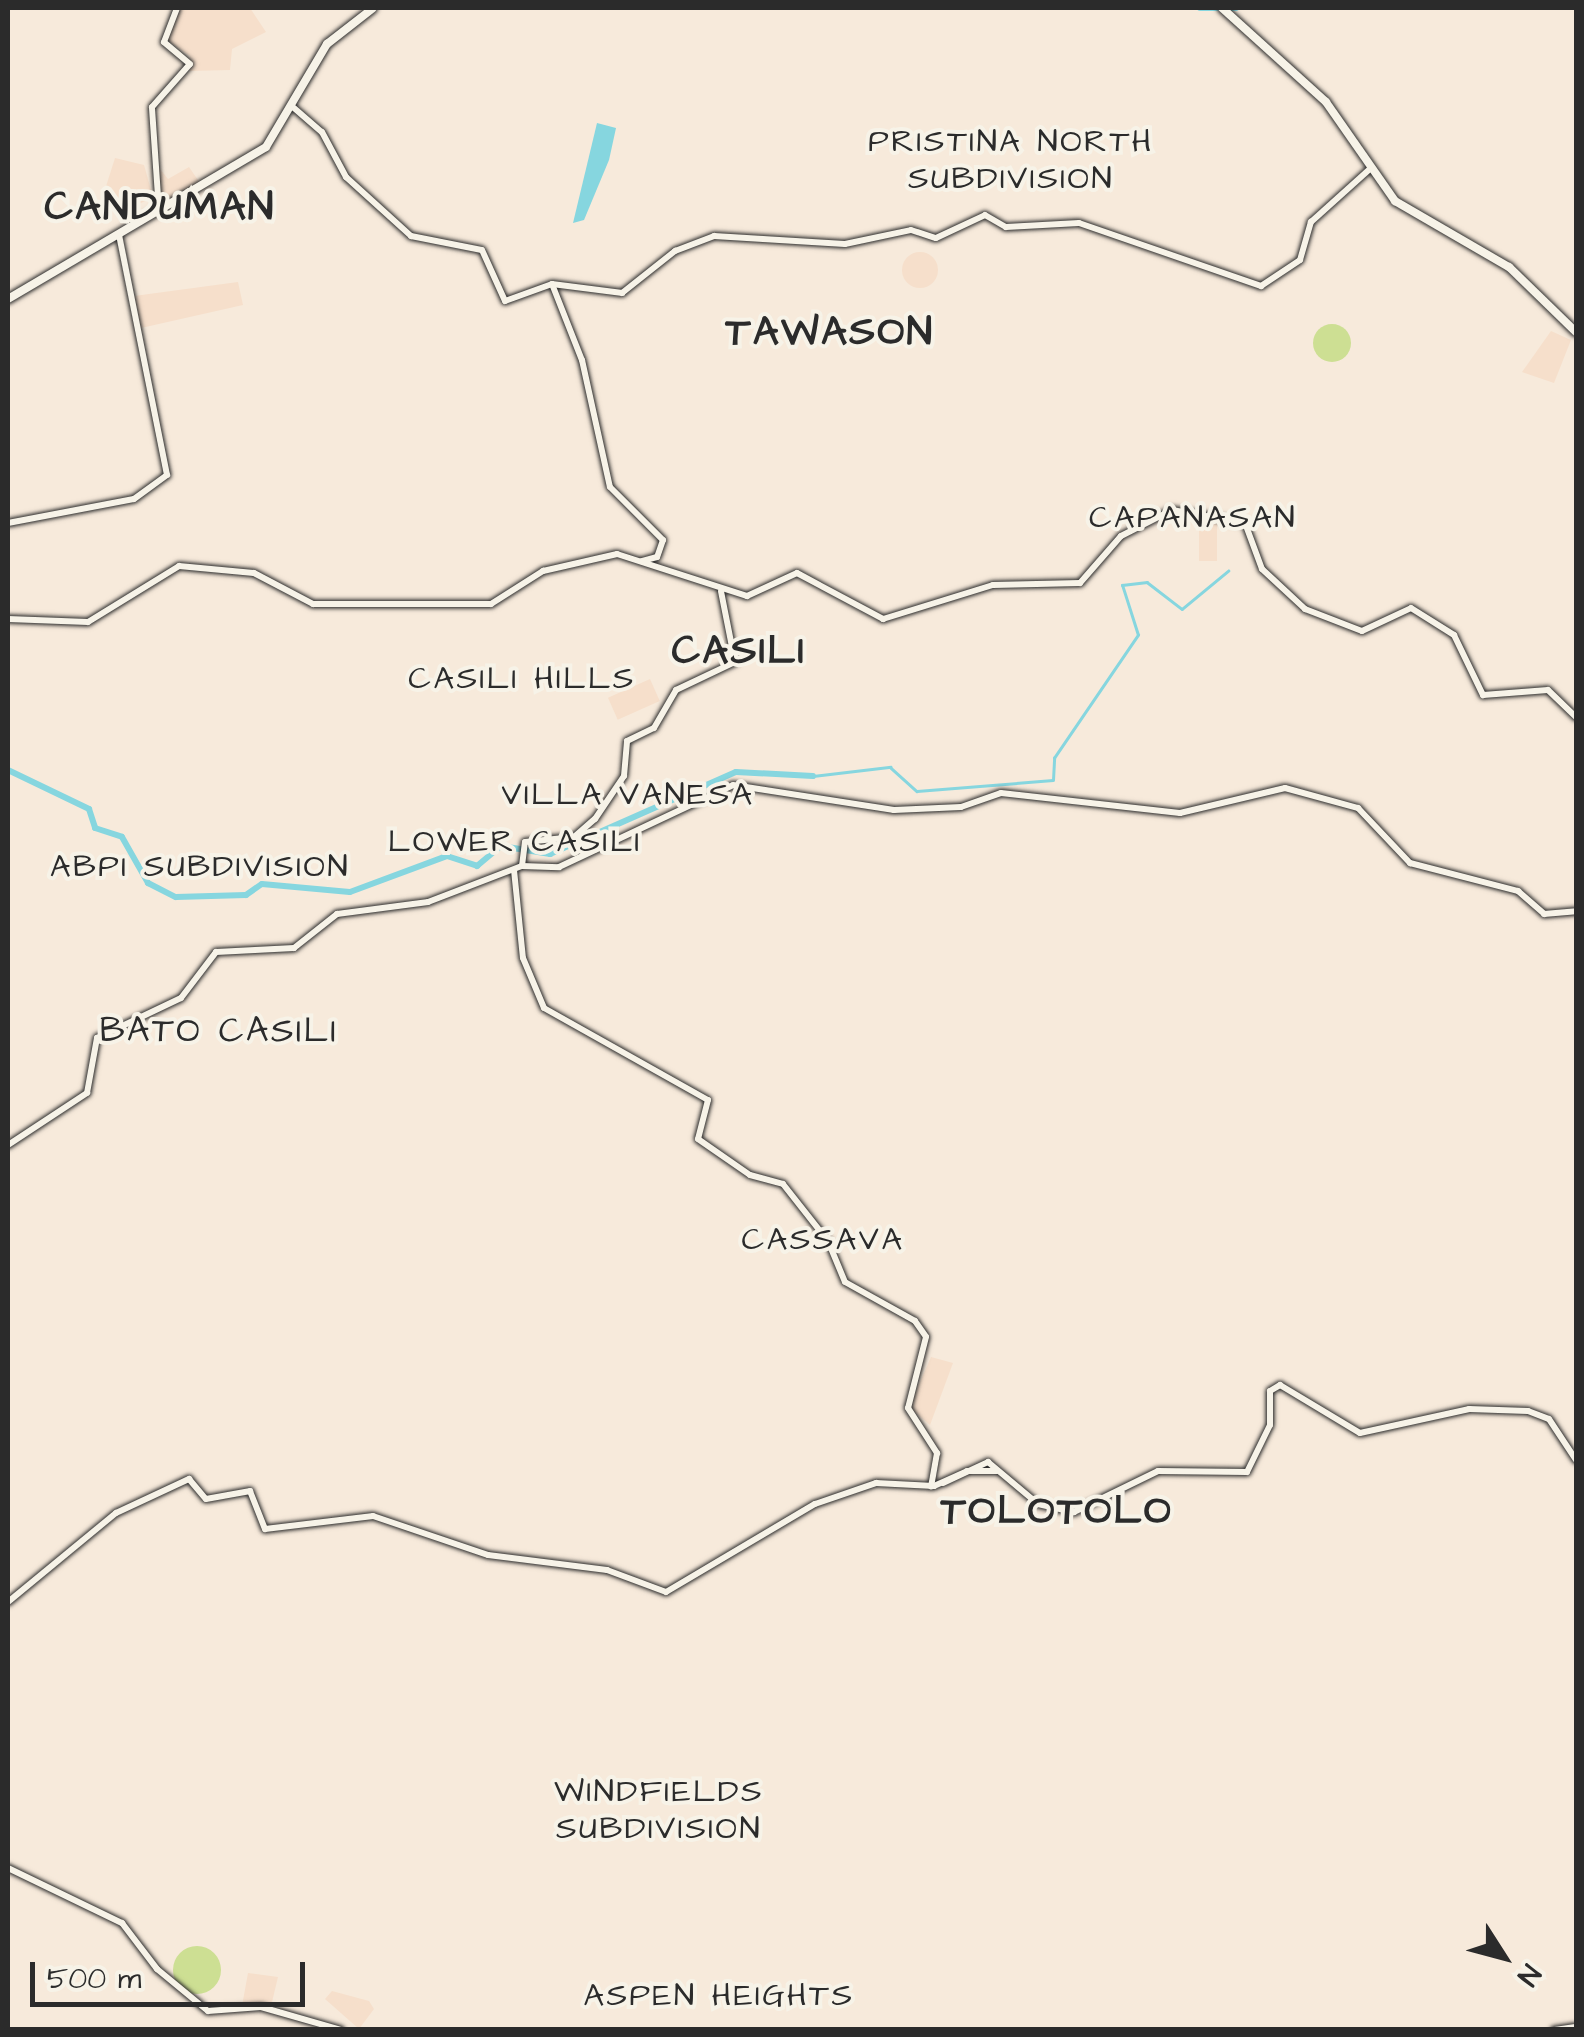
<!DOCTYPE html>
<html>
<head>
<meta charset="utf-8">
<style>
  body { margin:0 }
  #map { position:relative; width:1584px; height:2037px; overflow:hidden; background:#f7eadb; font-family:"Architects Daughter",sans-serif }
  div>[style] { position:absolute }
  .built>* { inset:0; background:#f6dfcb; transform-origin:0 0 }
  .round { border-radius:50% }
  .green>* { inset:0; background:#cddf93 }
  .water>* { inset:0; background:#86d6df }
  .stream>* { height:2.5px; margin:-1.25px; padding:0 1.25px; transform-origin:1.25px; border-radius:1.25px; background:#86d6df }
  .river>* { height:6px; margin:-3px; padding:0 3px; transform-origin:3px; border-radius:3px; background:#86d6df }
  .roads { filter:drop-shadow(0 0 2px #2b2b2b) drop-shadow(0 0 2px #2b2b2b) }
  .tertiary>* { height:6px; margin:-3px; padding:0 3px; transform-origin:3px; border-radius:3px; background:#f7f3e8 }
  .secondary>* { height:8px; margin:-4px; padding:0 4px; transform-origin:4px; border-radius:4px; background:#f7f3e8 }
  span { translate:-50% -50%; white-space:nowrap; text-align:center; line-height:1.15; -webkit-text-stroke:8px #f7f3e8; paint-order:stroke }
  .neighbourhood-label { font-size:32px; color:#2b2b2b; letter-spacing:2.5px }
  .quarter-label { font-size:35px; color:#2b2b2b; letter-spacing:2.5px }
  .district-label { font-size:40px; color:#2b2b2b; font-weight:700; letter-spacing:2.5px }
  .frame { position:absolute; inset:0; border:10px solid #2b2b2b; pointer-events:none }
  .north { position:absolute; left:1454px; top:1907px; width:100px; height:100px; -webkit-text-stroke:8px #f7f3e8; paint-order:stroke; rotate:126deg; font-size:28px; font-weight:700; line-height:40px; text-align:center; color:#2b2b2b }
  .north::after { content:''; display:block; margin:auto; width:35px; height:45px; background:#2b2b2b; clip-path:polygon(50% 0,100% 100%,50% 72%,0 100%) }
  .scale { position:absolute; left:30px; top:1962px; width:275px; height:45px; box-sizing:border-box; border:5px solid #2b2b2b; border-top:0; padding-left:12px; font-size:30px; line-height:35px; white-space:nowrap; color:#2b2b2b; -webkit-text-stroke:8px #f7f3e8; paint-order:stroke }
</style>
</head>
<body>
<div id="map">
  <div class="built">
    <i style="clip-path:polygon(180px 8px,250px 8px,266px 32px,232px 49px,230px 70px,190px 71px,190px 56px,167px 40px)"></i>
    <i style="clip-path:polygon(115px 158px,144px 165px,153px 197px,127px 210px,101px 202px)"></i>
    <i style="clip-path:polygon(152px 159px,168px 179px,189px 167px,200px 183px,160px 206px)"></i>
    <i class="round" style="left:902px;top:252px;width:36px;height:36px"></i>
    <i style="clip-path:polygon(238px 282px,243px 305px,141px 328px,134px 296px)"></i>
    <i style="clip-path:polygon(1551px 331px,1571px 340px,1554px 383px,1522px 372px)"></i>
    <i style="left:1199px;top:520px;width:18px;height:41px"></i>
    <i style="left:650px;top:679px;width:24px;height:46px;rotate:66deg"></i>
    <i style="clip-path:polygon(931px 1357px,953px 1363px,930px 1425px,909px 1407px)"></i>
    <i style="clip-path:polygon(248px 1973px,278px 1977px,272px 2002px,242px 2006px)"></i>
    <i style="clip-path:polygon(332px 1991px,369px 2001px,374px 2009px,359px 2029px,325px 1999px)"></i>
  </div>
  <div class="green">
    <i class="round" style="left:1313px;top:324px;width:38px;height:38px"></i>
    <i class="round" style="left:173px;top:1946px;width:48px;height:48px"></i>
  </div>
  <div class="water">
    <i style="clip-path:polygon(597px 123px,616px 128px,609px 160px,584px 220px,573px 223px)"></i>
  </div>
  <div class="stream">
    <i style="left:813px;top:776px;width:78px;rotate:-6.7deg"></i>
    <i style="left:890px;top:767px;width:36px;rotate:42deg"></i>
    <i style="left:917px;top:791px;width:136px;rotate:-4.6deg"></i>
    <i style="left:1053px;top:780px;width:22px;rotate:-87deg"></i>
    <i style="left:1054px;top:758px;width:149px;rotate:-55.7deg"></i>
    <i style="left:1138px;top:635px;width:52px;rotate:-107.7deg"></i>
    <i style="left:1122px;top:585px;width:25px;rotate:-7deg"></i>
    <i style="left:1147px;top:582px;width:44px;rotate:37.6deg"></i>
    <i style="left:1182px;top:609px;width:60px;rotate:-39.6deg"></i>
  </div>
  <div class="river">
    <i style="left:1200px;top:8px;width:36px"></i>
    <i style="left:8px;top:770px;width:90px;rotate:25.7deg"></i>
    <i style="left:89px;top:809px;width:20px;rotate:72deg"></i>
    <i style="left:95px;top:828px;width:28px;rotate:18deg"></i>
    <i style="left:122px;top:837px;width:53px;rotate:60.5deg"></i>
    <i style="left:148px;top:883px;width:31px;rotate:27deg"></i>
    <i style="left:176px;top:897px;width:70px;rotate:-1.6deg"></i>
    <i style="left:246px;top:895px;width:19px;rotate:-35deg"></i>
    <i style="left:262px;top:884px;width:88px;rotate:5.2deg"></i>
    <i style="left:350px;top:892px;width:103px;rotate:-20.4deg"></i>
    <i style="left:447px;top:856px;width:32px;rotate:18deg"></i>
    <i style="left:477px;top:866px;width:31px;rotate:-40deg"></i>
    <i style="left:501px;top:846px;width:50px;rotate:9.3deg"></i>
    <i style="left:550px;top:854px;width:203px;rotate:-23.8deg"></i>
    <i style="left:736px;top:772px;width:77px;rotate:3deg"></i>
  </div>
  <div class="roads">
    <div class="tertiary">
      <i style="left:294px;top:108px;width:37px;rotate:41deg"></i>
      <i style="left:322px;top:132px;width:51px;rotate:61.9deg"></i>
      <i style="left:346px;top:177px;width:88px;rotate:42.2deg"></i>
      <i style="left:411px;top:236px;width:72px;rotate:11.2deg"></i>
      <i style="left:482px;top:250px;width:56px;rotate:65.7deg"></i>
      <i style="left:505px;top:301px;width:50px;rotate:-19.9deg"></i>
      <i style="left:552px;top:284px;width:71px;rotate:7.3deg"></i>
      <i style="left:622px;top:293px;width:68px;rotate:-38.4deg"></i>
      <i style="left:675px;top:251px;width:42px;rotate:-21deg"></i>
      <i style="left:714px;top:236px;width:131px;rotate:3.5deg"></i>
      <i style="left:845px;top:244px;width:67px;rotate:-12deg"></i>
      <i style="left:911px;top:230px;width:26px;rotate:18deg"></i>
      <i style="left:936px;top:238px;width:54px;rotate:-25.1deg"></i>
      <i style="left:985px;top:215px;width:24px;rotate:30deg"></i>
      <i style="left:1006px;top:227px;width:73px;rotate:-3.1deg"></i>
      <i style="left:1079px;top:223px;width:193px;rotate:19.1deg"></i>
      <i style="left:1261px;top:286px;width:47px;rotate:-33.7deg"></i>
      <i style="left:1300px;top:260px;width:40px;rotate:-74deg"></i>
      <i style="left:1311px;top:222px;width:81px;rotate:-42deg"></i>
      <i style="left:159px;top:211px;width:104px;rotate:-93.9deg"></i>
      <i style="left:152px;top:107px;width:57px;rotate:-48.5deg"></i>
      <i style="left:190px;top:64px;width:34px;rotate:-140deg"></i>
      <i style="left:164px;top:42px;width:36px;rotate:-69deg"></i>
      <i style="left:552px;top:284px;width:82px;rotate:68.5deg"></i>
      <i style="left:582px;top:360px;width:130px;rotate:77.6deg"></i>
      <i style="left:610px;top:487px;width:75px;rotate:45deg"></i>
      <i style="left:663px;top:540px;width:18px;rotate:109deg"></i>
      <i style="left:657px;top:557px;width:16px;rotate:165deg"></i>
      <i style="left:8px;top:523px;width:128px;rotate:-10.8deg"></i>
      <i style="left:134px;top:499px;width:41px;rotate:-36deg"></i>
      <i style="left:167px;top:475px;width:246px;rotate:-101.3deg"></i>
      <i style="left:8px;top:619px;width:80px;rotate:2.1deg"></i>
      <i style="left:88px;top:622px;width:107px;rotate:-31.6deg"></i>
      <i style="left:179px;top:566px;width:75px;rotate:5.3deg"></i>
      <i style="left:254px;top:573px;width:67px;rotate:27.7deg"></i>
      <i style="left:313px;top:604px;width:178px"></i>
      <i style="left:491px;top:604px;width:62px;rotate:-32.4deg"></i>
      <i style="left:543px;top:571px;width:76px;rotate:-12.9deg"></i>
      <i style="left:617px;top:554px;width:137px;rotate:17.9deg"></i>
      <i style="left:747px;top:596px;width:55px;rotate:-24.7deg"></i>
      <i style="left:797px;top:573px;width:98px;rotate:28.1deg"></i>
      <i style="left:883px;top:619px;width:115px;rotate:-17.2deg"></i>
      <i style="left:993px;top:585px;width:87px;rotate:-1.3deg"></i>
      <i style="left:1080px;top:583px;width:62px;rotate:-48.9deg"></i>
      <i style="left:1121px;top:536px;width:57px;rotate:-27deg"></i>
      <i style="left:1172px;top:510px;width:74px;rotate:10.1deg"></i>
      <i style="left:1245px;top:523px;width:49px;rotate:69.7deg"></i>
      <i style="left:1262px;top:569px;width:59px;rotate:42.9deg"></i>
      <i style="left:1305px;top:609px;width:61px;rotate:21.1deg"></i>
      <i style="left:1362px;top:631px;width:54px;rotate:-25.1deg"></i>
      <i style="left:1411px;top:608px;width:51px;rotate:32.1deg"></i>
      <i style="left:1454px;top:635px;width:67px;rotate:64.2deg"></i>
      <i style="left:1483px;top:695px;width:65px;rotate:-4.4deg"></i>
      <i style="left:1548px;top:690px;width:39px;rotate:44deg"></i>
      <i style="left:522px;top:866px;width:24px;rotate:-83deg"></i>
      <i style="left:525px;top:842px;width:49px;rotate:-5.8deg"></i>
      <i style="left:574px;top:837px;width:28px;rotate:-41deg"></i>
      <i style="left:595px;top:819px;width:52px;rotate:-56deg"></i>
      <i style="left:624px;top:776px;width:35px;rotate:-85deg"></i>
      <i style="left:627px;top:741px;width:30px;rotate:-26deg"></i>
      <i style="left:654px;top:728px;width:44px;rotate:-59.9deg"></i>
      <i style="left:676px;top:690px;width:65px;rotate:-25.4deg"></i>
      <i style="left:735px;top:662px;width:72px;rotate:-101.2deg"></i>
      <i style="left:514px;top:870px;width:88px;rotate:84.2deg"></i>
      <i style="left:523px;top:958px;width:54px;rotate:67.2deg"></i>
      <i style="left:544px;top:1008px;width:188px;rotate:29.3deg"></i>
      <i style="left:708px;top:1100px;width:40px;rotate:104.4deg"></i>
      <i style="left:698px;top:1139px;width:63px;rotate:34.7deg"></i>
      <i style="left:750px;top:1175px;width:34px;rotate:15deg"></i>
      <i style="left:783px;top:1184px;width:73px;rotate:51.7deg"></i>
      <i style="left:828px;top:1241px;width:44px;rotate:67.5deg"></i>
      <i style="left:845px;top:1282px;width:80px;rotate:29.1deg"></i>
      <i style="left:915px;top:1321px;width:19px;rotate:55deg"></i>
      <i style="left:926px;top:1337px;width:73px;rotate:104.2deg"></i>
      <i style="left:908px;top:1408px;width:54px;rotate:57.2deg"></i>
      <i style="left:937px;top:1453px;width:34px;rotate:100deg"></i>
      <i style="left:8px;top:1145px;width:95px;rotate:-33.4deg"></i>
      <i style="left:87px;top:1093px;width:56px;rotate:-79.7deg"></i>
      <i style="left:97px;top:1038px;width:93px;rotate:-25.5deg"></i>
      <i style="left:181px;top:998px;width:58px;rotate:-52.7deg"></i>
      <i style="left:216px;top:952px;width:78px;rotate:-2.9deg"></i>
      <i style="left:294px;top:948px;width:55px;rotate:-38.3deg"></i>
      <i style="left:337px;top:914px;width:92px;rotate:-7.5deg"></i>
      <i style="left:428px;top:902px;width:101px;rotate:-21deg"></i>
      <i style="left:522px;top:866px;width:37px;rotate:2deg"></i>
      <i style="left:559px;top:867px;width:192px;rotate:-25.2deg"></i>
      <i style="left:733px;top:785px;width:163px;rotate:8.8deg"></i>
      <i style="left:894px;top:810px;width:67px;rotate:-2.6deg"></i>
      <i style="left:961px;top:807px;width:42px;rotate:-19.3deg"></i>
      <i style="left:1001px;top:793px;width:180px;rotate:6.4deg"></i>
      <i style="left:1180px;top:813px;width:108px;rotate:-13.4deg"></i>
      <i style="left:1285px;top:788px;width:76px;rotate:15.3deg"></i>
      <i style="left:1358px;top:808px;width:76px;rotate:46.6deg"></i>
      <i style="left:1410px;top:863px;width:112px;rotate:14.5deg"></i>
      <i style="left:1518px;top:891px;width:35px;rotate:41deg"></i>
      <i style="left:1544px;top:914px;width:32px;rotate:-5deg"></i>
      <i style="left:943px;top:1483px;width:50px;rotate:-25deg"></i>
      <i style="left:988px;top:1462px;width:65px;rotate:40deg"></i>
      <i style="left:1038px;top:1504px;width:37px;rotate:13deg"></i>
      <i style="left:1074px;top:1512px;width:93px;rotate:-26deg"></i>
      <i style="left:1158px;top:1471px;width:89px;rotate:0.6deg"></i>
      <i style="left:1247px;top:1472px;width:52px;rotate:-63.9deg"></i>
      <i style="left:1270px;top:1425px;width:34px;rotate:-90deg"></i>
      <i style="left:1270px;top:1391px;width:12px;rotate:-31deg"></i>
      <i style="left:1280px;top:1385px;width:93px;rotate:31deg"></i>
      <i style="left:1360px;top:1433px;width:112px;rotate:-12.4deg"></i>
      <i style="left:1469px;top:1409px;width:59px;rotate:1.9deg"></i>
      <i style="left:1528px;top:1411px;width:22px;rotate:21deg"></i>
      <i style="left:1549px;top:1419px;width:49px;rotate:56.6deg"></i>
      <i style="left:8px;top:1602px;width:140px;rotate:-39.5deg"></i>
      <i style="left:116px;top:1513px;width:81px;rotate:-25deg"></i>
      <i style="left:189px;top:1479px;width:26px;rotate:50deg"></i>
      <i style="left:206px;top:1499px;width:45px;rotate:-10.3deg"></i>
      <i style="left:250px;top:1491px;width:41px;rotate:68.5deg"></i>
      <i style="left:265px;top:1529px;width:109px;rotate:-6.9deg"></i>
      <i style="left:373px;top:1516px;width:121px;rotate:18.7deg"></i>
      <i style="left:488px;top:1555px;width:120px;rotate:7.2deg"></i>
      <i style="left:607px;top:1570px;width:63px;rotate:20.4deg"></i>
      <i style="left:666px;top:1592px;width:173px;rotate:-30.6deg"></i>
      <i style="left:815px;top:1504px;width:65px;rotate:-19deg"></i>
      <i style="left:876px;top:1483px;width:58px;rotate:3deg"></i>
      <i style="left:934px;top:1486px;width:36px;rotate:-24deg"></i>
      <i style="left:967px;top:1471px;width:30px"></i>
      <i style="left:8px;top:1868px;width:127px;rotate:25.8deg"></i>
      <i style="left:122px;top:1923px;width:58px;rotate:52.7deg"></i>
      <i style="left:157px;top:1969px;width:66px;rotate:39.5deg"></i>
      <i style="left:208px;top:2011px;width:53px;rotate:-4.3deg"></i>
      <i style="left:261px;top:2007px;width:83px;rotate:16deg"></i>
      <i style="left:1554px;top:2030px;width:22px;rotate:-8deg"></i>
    </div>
    <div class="secondary">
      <i style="left:1222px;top:8px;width:140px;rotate:42.1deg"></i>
      <i style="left:1326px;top:102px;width:121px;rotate:55.1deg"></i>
      <i style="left:1395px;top:201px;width:132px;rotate:30.1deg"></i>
      <i style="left:1509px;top:267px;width:93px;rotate:44.1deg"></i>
      <i style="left:8px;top:299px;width:299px;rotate:-30.5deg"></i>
      <i style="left:266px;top:147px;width:120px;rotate:-59.4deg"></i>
      <i style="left:327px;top:44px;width:58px;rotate:-38deg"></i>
    </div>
  </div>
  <div class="neighbourhood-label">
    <span style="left:1011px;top:161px">PRISTINA NORTH<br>SUBDIVISION</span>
    <span style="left:1193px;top:518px">CAPANASAN</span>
    <span style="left:522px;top:679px">CASILI HILLS</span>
    <span style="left:628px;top:795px">VILLA VANESA</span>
    <span style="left:515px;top:842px">LOWER CASILI</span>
    <span style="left:200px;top:867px">ABPI SUBDIVISION</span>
    <span style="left:823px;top:1240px">CASSAVA</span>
    <span style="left:659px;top:1811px">WINDFIELDS<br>SUBDIVISION</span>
    <span style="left:719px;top:1996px">ASPEN HEIGHTS</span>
  </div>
  <div class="quarter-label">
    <span style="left:219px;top:1031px">BATO CASILI</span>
  </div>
  <div class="district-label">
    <span style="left:160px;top:208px">CANDUMAN</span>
    <span style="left:830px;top:333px">TAWASON</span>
    <span style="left:739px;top:652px">CASILI</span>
    <span style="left:1057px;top:1512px">TOLOTOLO</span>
  </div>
  <div class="frame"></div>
  <div class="north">N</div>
  <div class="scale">500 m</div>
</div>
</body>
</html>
